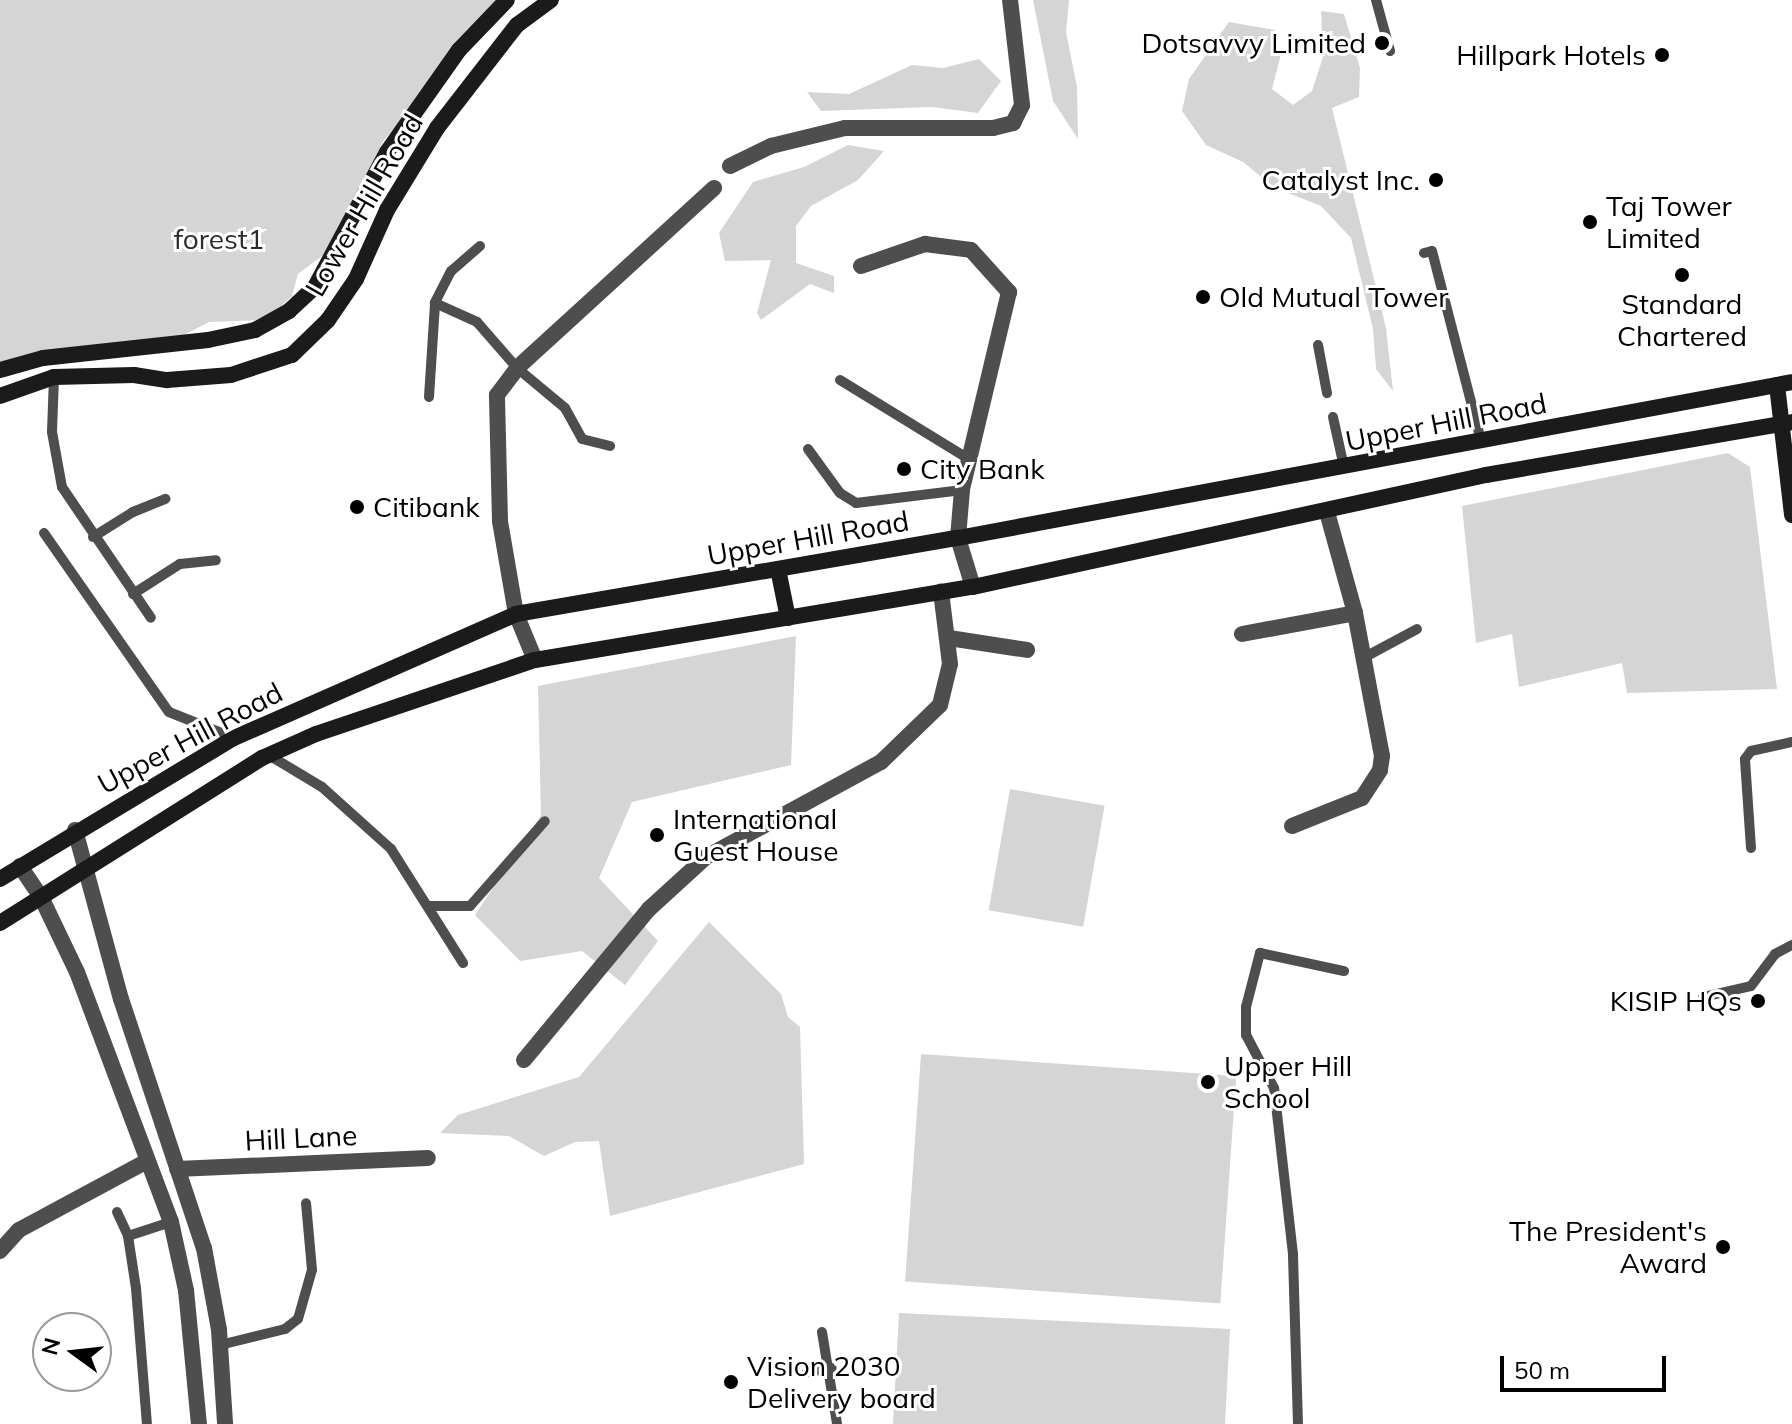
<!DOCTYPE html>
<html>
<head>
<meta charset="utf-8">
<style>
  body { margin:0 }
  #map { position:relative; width:1792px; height:1424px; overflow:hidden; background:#fff; font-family:Mulish,sans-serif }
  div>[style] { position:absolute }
  .green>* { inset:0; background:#d5d5d5; transform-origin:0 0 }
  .lane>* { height:10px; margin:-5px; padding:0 5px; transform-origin:5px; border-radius:5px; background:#4e4e4e }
  .street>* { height:16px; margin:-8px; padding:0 8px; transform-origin:8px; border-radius:8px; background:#4e4e4e }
  .secondary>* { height:16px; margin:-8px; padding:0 8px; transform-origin:8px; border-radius:8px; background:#1b1b1b }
  .dots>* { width:22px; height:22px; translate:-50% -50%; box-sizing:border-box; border:4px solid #fff; border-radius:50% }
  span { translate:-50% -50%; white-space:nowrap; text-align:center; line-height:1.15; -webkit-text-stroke:6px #fff; paint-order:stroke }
  .poi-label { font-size:28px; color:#000 }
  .right { translate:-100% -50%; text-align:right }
  .left { translate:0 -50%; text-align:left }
  .street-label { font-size:28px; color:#000 }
  .park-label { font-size:28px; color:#2c2c2c }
  .north { position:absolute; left:32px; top:1312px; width:80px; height:80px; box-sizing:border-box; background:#fff; border:2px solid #999; border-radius:50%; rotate:285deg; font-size:22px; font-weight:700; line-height:32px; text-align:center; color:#000 }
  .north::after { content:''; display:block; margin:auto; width:28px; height:36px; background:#000; clip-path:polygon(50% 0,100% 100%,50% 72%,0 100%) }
  .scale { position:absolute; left:1500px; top:1356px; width:166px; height:36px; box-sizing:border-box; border:4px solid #000; border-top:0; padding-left:10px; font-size:24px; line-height:28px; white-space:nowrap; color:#000; -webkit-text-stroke:6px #fff; paint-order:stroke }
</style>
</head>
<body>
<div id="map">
  <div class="green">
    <i style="clip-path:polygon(0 0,509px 0,384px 140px,326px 253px,298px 274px,292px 296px,266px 320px,209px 322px,178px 338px,0 369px)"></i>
    <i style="clip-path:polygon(1033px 0,1069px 0,1066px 32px,1077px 87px,1078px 139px,1053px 101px)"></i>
    <i style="clip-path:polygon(1321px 11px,1344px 14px,1360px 68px,1359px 97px,1332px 108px,1386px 328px,1393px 391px,1376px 369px,1373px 329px,1351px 238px,1321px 206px,1275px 188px,1243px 162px,1206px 145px,1182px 111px,1189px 79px,1229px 22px,1275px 30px,1281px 54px,1272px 89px,1293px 105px,1312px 91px,1323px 57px)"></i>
    <i style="clip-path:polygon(979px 59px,1001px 81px,978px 113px,932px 107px,821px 111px,807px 92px,849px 94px,912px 65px,943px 68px)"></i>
    <i style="clip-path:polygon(848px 145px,884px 151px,858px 180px,811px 206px,796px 226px,796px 263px,834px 276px,834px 293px,810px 284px,761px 320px,757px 313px,771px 260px,725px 261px,719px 233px,753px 182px,804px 167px)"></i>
    <i style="clip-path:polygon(1728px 453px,1750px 467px,1777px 689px,1627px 693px,1622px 663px,1519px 687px,1512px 634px,1476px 643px,1462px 506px)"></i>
    <i style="clip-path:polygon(796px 636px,791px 765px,632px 802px,599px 878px,658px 941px,625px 985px,582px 951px,520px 961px,475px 915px,541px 815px,538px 686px)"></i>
    <i style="left:1010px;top:789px;width:96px;height:123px;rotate:10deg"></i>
    <i style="clip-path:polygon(709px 922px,781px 994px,788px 1017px,800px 1027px,804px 1164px,610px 1216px,599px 1141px,575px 1142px,544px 1156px,509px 1136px,440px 1133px,458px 1115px,579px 1077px)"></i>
    <i style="left:921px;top:1054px;width:316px;height:228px;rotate:4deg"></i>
    <i style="clip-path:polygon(899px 1313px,1230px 1329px,1225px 1424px,893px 1424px)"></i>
  </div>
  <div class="lane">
    <i style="left:1376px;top:0;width:53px;rotate:74.6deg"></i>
    <i style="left:480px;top:246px;width:38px;rotate:139deg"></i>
    <i style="left:451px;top:271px;width:36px;rotate:117deg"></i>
    <i style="left:435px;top:303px;width:46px;rotate:24.3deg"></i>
    <i style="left:477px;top:322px;width:61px;rotate:49deg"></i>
    <i style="left:517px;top:368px;width:62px;rotate:39.8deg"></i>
    <i style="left:565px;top:408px;width:35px;rotate:61deg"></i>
    <i style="left:582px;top:439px;width:29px;rotate:14deg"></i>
    <i style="left:1424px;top:253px;width:8px;rotate:-14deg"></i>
    <i style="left:1432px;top:251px;width:196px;rotate:75.5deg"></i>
    <i style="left:1318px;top:345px;width:49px;rotate:79.4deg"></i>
    <i style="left:54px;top:377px;width:55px;rotate:92.1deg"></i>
    <i style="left:52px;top:432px;width:56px;rotate:79.7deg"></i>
    <i style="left:62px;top:487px;width:158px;rotate:55.8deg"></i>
    <i style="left:840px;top:380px;width:151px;rotate:31.5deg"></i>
    <i style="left:429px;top:397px;width:94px;rotate:-86.3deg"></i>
    <i style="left:1333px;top:417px;width:51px;rotate:77.6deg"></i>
    <i style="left:808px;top:449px;width:54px;rotate:54deg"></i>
    <i style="left:840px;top:493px;width:19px;rotate:32deg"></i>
    <i style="left:856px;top:503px;width:107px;rotate:-7deg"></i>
    <i style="left:44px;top:533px;width:218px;rotate:55.1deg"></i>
    <i style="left:169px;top:712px;width:70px;rotate:21.8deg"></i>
    <i style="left:93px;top:537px;width:47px;rotate:-32deg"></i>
    <i style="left:133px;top:512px;width:35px;rotate:-22deg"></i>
    <i style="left:133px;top:594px;width:56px;rotate:-32.6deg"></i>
    <i style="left:180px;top:564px;width:36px;rotate:-6deg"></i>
    <i style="left:1365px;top:657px;width:59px;rotate:-28.3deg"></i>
    <i style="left:264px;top:758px;width:8px;rotate:-7deg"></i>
    <i style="left:272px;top:757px;width:58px;rotate:31deg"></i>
    <i style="left:322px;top:787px;width:93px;rotate:41.9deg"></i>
    <i style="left:391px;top:849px;width:135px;rotate:57.7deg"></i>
    <i style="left:1751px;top:848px;width:89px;rotate:-93.9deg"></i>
    <i style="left:1745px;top:759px;width:10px;rotate:-53deg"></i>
    <i style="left:1751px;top:751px;width:42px;rotate:-12.4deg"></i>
    <i style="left:431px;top:906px;width:39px"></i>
    <i style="left:470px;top:906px;width:113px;rotate:-48.6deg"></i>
    <i style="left:1703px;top:997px;width:49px;rotate:-12.9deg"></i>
    <i style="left:1751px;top:986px;width:40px;rotate:-53deg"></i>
    <i style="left:1775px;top:954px;width:19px;rotate:-28deg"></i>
    <i style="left:117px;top:1212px;width:26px;rotate:65deg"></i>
    <i style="left:128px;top:1236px;width:53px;rotate:81.3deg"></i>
    <i style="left:136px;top:1288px;width:136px;rotate:85.4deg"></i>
    <i style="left:128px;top:1236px;width:45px;rotate:-18deg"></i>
    <i style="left:822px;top:1332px;width:93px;rotate:80.7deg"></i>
    <i style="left:220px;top:1345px;width:67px;rotate:-13.8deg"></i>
    <i style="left:285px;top:1329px;width:16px;rotate:-38deg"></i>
    <i style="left:298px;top:1319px;width:51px;rotate:-74.1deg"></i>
    <i style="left:312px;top:1270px;width:67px;rotate:-95.1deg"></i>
    <i style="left:807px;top:1372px;width:25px;rotate:-9deg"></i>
    <i style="left:1298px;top:1424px;width:170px;rotate:-91.7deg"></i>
    <i style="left:1293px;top:1254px;width:167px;rotate:-96.5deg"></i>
    <i style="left:1274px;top:1088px;width:60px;rotate:-117.8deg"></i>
    <i style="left:1246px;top:1035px;width:28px;rotate:-90deg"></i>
    <i style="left:1246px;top:1007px;width:56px;rotate:-75.5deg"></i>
    <i style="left:1260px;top:953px;width:86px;rotate:12.1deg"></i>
  </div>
  <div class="street">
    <i style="left:730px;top:166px;width:46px;rotate:-26deg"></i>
    <i style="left:771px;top:146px;width:76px;rotate:-13.7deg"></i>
    <i style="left:845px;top:128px;width:148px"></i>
    <i style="left:993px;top:128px;width:21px;rotate:-14deg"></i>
    <i style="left:1013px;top:123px;width:20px;rotate:-63deg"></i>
    <i style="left:1022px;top:105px;width:106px;rotate:-96.5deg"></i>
    <i style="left:861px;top:266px;width:68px;rotate:-19deg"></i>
    <i style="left:925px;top:244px;width:46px;rotate:7.4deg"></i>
    <i style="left:971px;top:250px;width:57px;rotate:47.9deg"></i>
    <i style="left:1009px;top:292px;width:204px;rotate:103.4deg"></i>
    <i style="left:962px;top:490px;width:48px;rotate:94.8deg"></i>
    <i style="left:958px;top:538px;width:51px;rotate:73deg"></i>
    <i style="left:1242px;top:634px;width:115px;rotate:-10.5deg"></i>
    <i style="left:949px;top:638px;width:79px;rotate:8.7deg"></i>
    <i style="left:535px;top:660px;width:50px;rotate:-112.4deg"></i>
    <i style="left:516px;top:614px;width:94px;rotate:-99.8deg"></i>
    <i style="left:500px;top:521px;width:126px;rotate:-91.4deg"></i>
    <i style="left:497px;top:395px;width:34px;rotate:-53deg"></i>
    <i style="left:517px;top:368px;width:267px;rotate:-42.4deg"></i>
    <i style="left:1292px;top:826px;width:75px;rotate:-21.8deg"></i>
    <i style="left:1362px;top:798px;width:33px;rotate:-57deg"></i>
    <i style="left:1380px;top:770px;width:14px;rotate:-82deg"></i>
    <i style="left:1382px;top:756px;width:146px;rotate:-100.7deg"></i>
    <i style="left:1355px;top:613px;width:105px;rotate:-105.5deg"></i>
    <i style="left:75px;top:830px;width:175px;rotate:74.8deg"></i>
    <i style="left:121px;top:999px;width:262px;rotate:71.6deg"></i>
    <i style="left:204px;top:1248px;width:83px;rotate:79.6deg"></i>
    <i style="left:219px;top:1330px;width:94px;rotate:86.3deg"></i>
    <i style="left:20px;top:866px;width:37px;rotate:56deg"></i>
    <i style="left:41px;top:897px;width:83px;rotate:64.4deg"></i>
    <i style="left:77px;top:972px;width:267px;rotate:69.4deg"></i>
    <i style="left:171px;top:1222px;width:70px;rotate:77.6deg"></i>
    <i style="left:186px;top:1290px;width:135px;rotate:84.5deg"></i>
    <i style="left:524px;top:1060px;width:196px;rotate:-50.4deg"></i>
    <i style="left:649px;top:909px;width:77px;rotate:-42.4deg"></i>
    <i style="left:706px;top:857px;width:199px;rotate:-28.5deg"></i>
    <i style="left:881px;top:762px;width:82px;rotate:-44deg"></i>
    <i style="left:940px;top:705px;width:42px;rotate:-76.3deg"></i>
    <i style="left:950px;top:664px;width:73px;rotate:-97.1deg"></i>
    <i style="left:177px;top:1169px;width:251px;rotate:-2.5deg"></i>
    <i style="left:0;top:1251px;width:28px;rotate:-48deg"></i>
    <i style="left:19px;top:1230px;width:145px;rotate:-28.3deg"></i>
  </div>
  <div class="secondary">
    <i style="left:0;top:370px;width:45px;rotate:-15.6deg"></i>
    <i style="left:43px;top:358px;width:166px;rotate:-6.2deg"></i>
    <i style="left:208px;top:340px;width:48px;rotate:-12deg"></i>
    <i style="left:255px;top:330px;width:39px;rotate:-29deg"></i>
    <i style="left:289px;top:311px;width:35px;rotate:-43deg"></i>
    <i style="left:315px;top:287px;width:153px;rotate:-61.9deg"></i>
    <i style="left:387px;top:152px;width:125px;rotate:-54.8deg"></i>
    <i style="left:459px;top:50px;width:69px;rotate:-46.2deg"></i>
    <i style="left:1777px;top:385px;width:131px;rotate:83.4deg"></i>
    <i style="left:0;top:396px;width:57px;rotate:-19.4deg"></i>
    <i style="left:54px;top:377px;width:80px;rotate:-1.4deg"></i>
    <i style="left:134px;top:375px;width:33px;rotate:9deg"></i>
    <i style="left:167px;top:380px;width:64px;rotate:-4.5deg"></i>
    <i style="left:231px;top:375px;width:64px;rotate:-18.2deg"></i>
    <i style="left:292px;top:355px;width:50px;rotate:-44.2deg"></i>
    <i style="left:328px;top:320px;width:50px;rotate:-55.7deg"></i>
    <i style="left:356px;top:279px;width:76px;rotate:-65.8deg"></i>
    <i style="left:387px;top:210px;width:96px;rotate:-58.6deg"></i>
    <i style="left:437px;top:128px;width:130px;rotate:-52.2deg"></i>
    <i style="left:517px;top:25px;width:42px;rotate:-36.3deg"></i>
    <i style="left:778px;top:569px;width:50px;rotate:78.5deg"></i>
    <i style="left:0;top:879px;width:273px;rotate:-31.1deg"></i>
    <i style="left:234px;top:738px;width:308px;rotate:-23.7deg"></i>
    <i style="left:516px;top:614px;width:448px;rotate:-9.8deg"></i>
    <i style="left:958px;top:538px;width:848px;rotate:-10.59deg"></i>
    <i style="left:0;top:923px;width:310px;rotate:-32.2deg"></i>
    <i style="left:262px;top:758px;width:59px;rotate:-24deg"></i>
    <i style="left:316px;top:734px;width:231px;rotate:-18.7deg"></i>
    <i style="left:535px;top:660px;width:444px;rotate:-9.5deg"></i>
    <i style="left:973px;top:587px;width:525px;rotate:-12.32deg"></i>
    <i style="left:1486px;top:475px;width:311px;rotate:-9.8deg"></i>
  </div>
  <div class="dots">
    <i style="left:1382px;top:43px;background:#000"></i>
    <i style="left:1662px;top:55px;background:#000"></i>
    <i style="left:1436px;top:180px;background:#000"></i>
    <i style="left:1590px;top:222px;background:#000"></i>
    <i style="left:1682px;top:275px;background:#000"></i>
    <i style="left:1203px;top:297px;background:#000"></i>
    <i style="left:904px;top:469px;background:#000"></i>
    <i style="left:357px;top:507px;background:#000"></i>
    <i style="left:657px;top:835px;background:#000"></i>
    <i style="left:1758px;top:1001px;background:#000"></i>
    <i style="left:1208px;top:1082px;background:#000"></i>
    <i style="left:1723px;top:1247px;background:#000"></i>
    <i style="left:731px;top:1382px;background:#000"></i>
  </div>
  <div class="poi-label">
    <span class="right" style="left:1366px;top:43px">Dotsavvy Limited</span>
    <span class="right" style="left:1646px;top:55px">Hillpark Hotels</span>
    <span class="right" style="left:1420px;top:180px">Catalyst Inc.</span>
    <span class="left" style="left:1606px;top:222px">Taj Tower<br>Limited</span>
    <span class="left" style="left:1219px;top:297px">Old Mutual Tower</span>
    <span style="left:1682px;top:320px">Standard<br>Chartered</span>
    <span class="left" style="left:920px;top:469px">City Bank</span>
    <span class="left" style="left:373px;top:507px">Citibank</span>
    <span class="left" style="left:673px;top:835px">International<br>Guest House</span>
    <span class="right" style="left:1742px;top:1001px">KISIP HQs</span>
    <span class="left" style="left:1224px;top:1082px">Upper Hill<br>School</span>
    <span class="right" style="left:1707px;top:1247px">The President's<br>Award</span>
    <span class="left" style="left:747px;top:1382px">Vision 2030<br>Delivery board</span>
  </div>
  <div class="street-label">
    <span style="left:364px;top:205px;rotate:-60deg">Lower Hill Road</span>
    <span style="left:1446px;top:422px;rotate:-11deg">Upper Hill Road</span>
    <span style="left:808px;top:538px;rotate:-10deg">Upper Hill Road</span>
    <span style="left:190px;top:738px;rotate:-28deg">Upper Hill Road</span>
    <span style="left:301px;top:1138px;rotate:-3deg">Hill Lane</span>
  </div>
  <div class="park-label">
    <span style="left:219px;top:239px">forest1</span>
  </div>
  <div class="north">N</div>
  <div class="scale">50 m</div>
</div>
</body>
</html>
